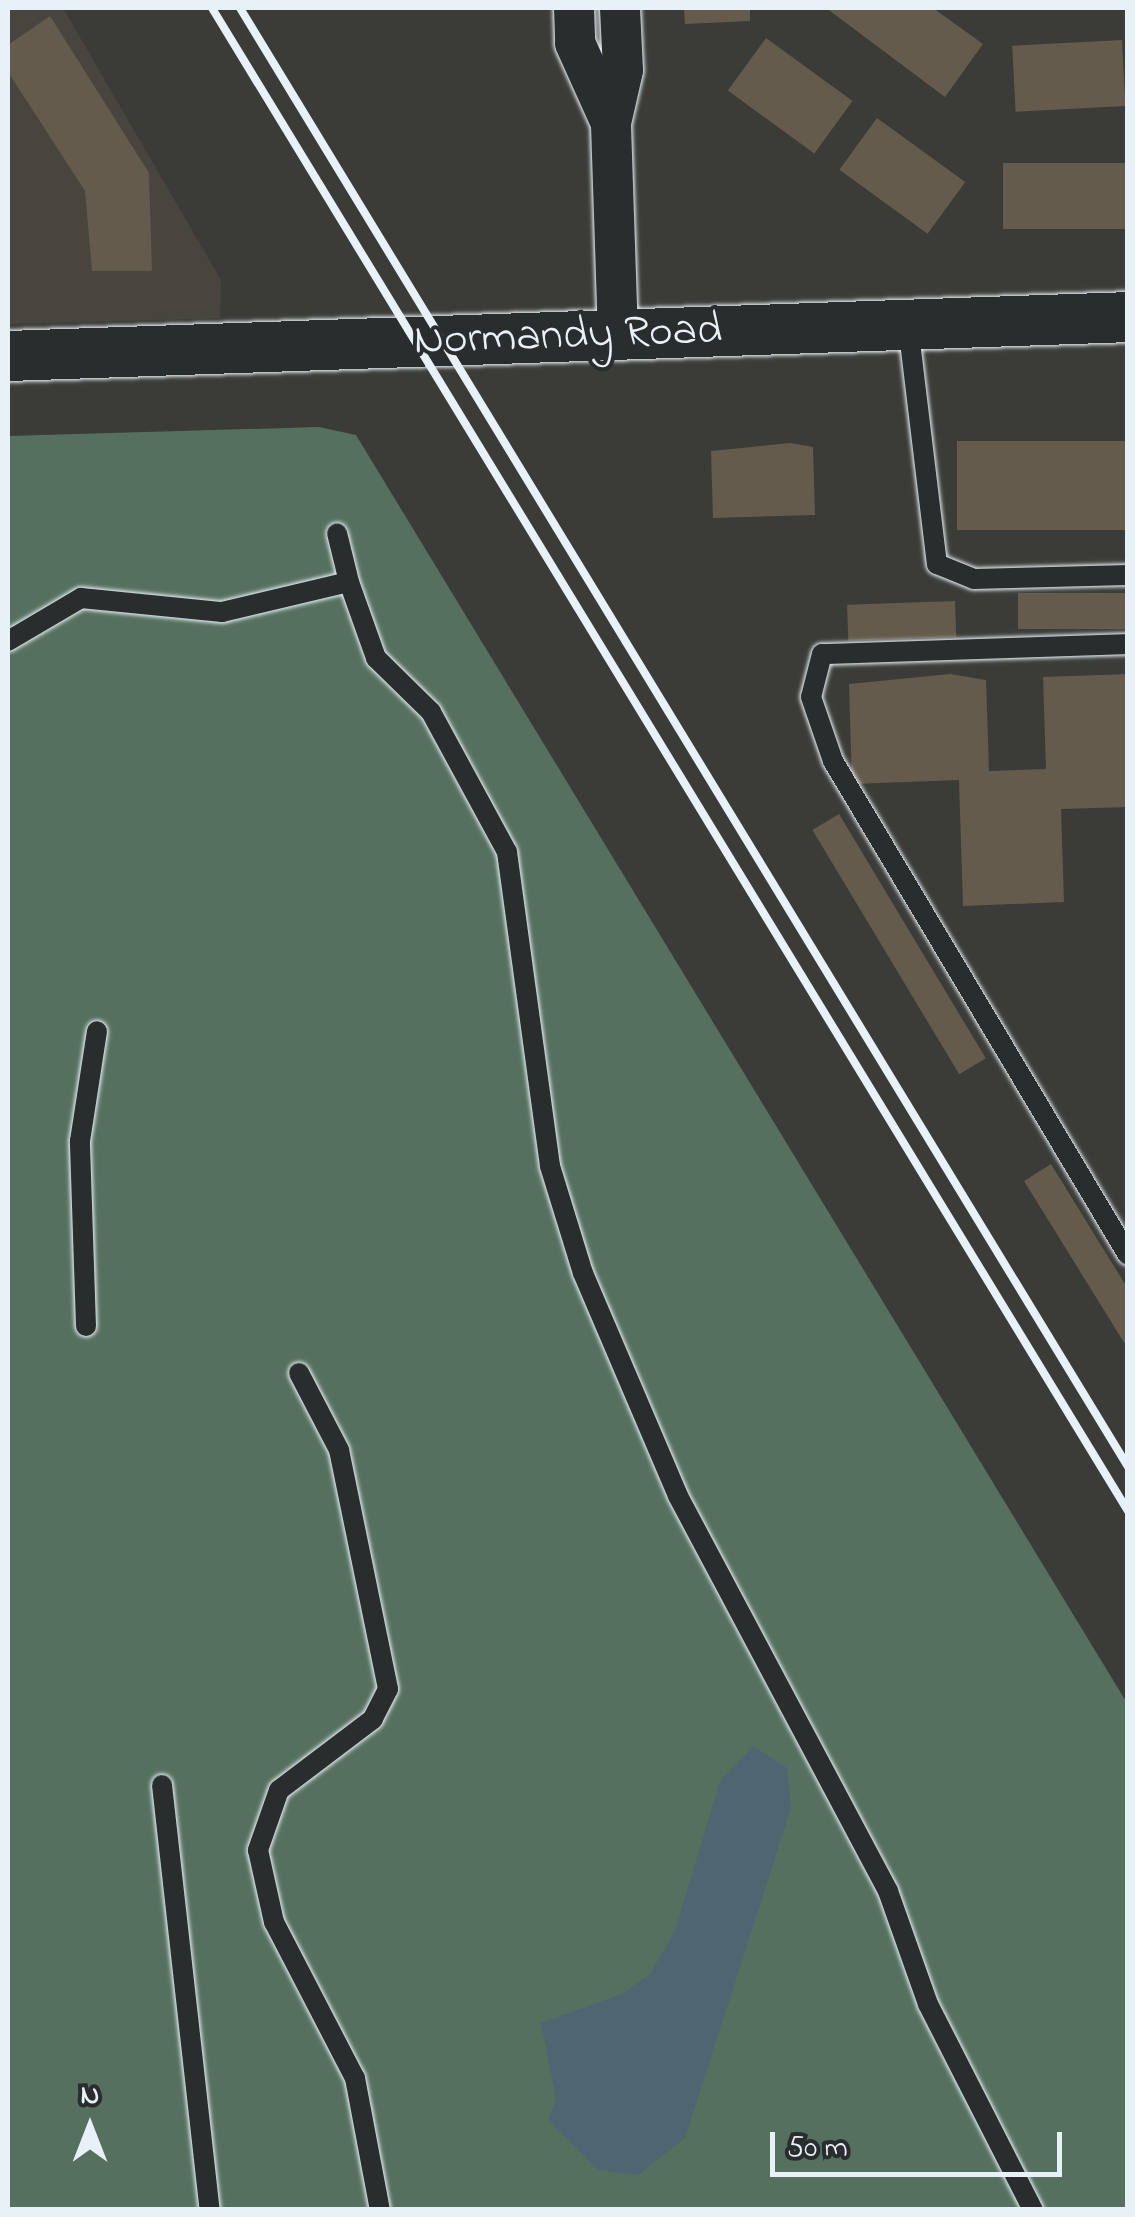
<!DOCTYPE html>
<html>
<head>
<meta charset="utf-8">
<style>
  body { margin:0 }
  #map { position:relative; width:1135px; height:2217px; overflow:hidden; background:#3b3b37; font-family:"Indie Flower",sans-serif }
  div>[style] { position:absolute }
  .built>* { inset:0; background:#47453d }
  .green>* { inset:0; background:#55705e }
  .water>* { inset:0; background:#4e6572 }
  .building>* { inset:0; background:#645b4c; transform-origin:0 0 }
  .roads { filter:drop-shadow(0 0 2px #e8f1f8) drop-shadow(0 0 2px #e8f1f8) }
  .service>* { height:20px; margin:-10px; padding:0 10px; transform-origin:10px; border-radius:10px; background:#2a2d2e }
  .minor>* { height:40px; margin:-20px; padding:0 20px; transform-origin:20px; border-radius:20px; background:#2a2d2e }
  .tertiary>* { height:50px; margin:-25px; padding:0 25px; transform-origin:25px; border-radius:25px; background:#2a2d2e }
  .rail>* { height:8px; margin:-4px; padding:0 4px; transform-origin:4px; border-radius:4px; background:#e8f1f8 }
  span { translate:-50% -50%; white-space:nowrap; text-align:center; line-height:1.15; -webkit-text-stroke:8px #2a2d2e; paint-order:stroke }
  .street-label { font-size:45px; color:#e8f1f8 }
  .frame { position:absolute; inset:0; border:10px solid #e8f1f8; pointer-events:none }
  .north { position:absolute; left:40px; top:2077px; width:100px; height:100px; -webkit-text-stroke:8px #2a2d2e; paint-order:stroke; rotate:0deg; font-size:28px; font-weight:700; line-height:40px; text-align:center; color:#e8f1f8 }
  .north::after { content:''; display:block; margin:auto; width:35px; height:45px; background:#e8f1f8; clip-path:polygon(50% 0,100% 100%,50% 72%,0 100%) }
  .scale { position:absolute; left:770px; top:2132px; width:292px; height:45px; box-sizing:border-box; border:5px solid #e8f1f8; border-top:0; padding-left:12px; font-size:30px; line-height:35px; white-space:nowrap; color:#e8f1f8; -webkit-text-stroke:8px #2a2d2e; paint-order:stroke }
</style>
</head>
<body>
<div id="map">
  <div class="built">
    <i style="clip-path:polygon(8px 8px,63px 8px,221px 280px,220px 318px,8px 324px)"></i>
  </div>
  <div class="green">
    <i style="clip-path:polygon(319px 427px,356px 435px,1127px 1703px,1127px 2209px,8px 2209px,8px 436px)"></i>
  </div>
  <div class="water">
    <i style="clip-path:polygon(753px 1746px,787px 1768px,791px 1808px,685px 2138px,638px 2175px,599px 2170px,548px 2120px,556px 2099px,541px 2023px,622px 1994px,650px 1974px,675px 1931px,720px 1781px)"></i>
  </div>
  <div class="building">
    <i style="clip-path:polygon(684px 8px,750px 8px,750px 21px,685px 24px)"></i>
    <i style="clip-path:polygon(826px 8px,933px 8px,983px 44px,945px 97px)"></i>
    <i style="clip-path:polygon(50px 16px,149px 173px,152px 271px,92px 271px,85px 191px,8px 72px,8px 45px)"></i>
    <i style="left:766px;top:38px;width:107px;height:65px;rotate:36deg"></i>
    <i style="left:1122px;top:40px;width:66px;height:110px;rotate:87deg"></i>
    <i style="left:877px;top:118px;width:109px;height:64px;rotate:36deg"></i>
    <i style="left:1128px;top:163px;width:66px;height:125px;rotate:90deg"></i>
    <i style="left:1128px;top:441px;width:89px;height:171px;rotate:90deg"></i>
    <i style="clip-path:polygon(790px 443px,813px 447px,815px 515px,713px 518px,711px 451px)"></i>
    <i style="left:1128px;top:593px;width:36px;height:110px;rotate:90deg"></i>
    <i style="left:955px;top:601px;width:36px;height:108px;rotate:88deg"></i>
    <i style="clip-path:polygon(950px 674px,986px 680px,989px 771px,1046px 769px,1043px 677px,1128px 674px,1128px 807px,1061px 809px,1064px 902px,963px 906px,959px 780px,852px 784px,849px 684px)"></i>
    <i style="left:839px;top:814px;width:285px;height:31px;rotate:59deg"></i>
    <i style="clip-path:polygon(1051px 1164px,1128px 1289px,1128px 1349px,1024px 1181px)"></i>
  </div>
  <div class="roads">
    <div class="service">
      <i style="left:908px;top:325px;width:241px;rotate:83.1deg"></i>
      <i style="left:937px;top:564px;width:40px;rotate:22deg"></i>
      <i style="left:974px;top:579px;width:154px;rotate:-1.5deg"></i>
      <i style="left:349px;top:582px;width:81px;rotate:70.4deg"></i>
      <i style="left:376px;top:658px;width:77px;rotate:44.5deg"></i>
      <i style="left:431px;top:712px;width:159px;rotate:61.5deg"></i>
      <i style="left:507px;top:852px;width:317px;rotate:82.2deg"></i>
      <i style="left:550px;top:1166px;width:112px;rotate:72.9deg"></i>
      <i style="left:583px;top:1273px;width:242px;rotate:66.9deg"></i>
      <i style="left:678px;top:1496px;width:447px;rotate:62deg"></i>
      <i style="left:888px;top:1891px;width:120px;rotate:70.5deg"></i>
      <i style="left:928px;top:2004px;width:231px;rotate:63deg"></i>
      <i style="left:8px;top:641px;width:85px;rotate:-30.5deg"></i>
      <i style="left:81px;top:598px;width:142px;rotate:5.7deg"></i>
      <i style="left:222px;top:612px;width:130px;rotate:-13.3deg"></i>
      <i style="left:349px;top:582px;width:50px;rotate:-103.8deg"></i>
      <i style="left:1128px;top:644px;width:306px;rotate:178.1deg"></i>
      <i style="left:822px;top:654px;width:44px;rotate:104.3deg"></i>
      <i style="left:811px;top:697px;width:68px;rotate:71deg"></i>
      <i style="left:833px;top:761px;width:575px;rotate:59.16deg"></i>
      <i style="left:86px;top:1326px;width:185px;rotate:-91.9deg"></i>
      <i style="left:80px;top:1141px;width:111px;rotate:-81.2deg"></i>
      <i style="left:299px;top:1373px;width:87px;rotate:62.5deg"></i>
      <i style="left:339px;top:1450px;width:244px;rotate:78.4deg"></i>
      <i style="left:388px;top:1689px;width:34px;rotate:117deg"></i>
      <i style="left:373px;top:1719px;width:118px;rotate:142.9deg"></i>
      <i style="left:279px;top:1790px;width:64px;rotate:109.3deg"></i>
      <i style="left:258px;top:1850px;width:74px;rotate:77.5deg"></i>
      <i style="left:274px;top:1922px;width:176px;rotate:62.6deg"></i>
      <i style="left:355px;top:2078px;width:134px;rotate:79.3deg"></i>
      <i style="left:162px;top:1785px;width:428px;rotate:83.6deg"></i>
    </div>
    <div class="minor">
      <i style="left:574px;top:8px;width:35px;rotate:88deg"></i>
      <i style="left:575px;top:43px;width:88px;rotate:65.8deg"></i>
      <i style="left:618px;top:336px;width:213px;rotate:-91.9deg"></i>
      <i style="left:611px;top:123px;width:54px;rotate:-77.2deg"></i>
      <i style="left:623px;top:70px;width:62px;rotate:-92.8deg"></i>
    </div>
    <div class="tertiary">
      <i style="left:8px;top:356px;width:1121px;rotate:-1.99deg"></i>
    </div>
  </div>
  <div class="rail">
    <i style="left:212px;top:8px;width:1760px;rotate:58.64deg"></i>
    <i style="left:240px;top:8px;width:1708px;rotate:58.67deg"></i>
  </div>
  <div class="street-label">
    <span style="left:568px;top:337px;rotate:-2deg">Normandy Road</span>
  </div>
  <div class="frame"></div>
  <div class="north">N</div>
  <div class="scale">50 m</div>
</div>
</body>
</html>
